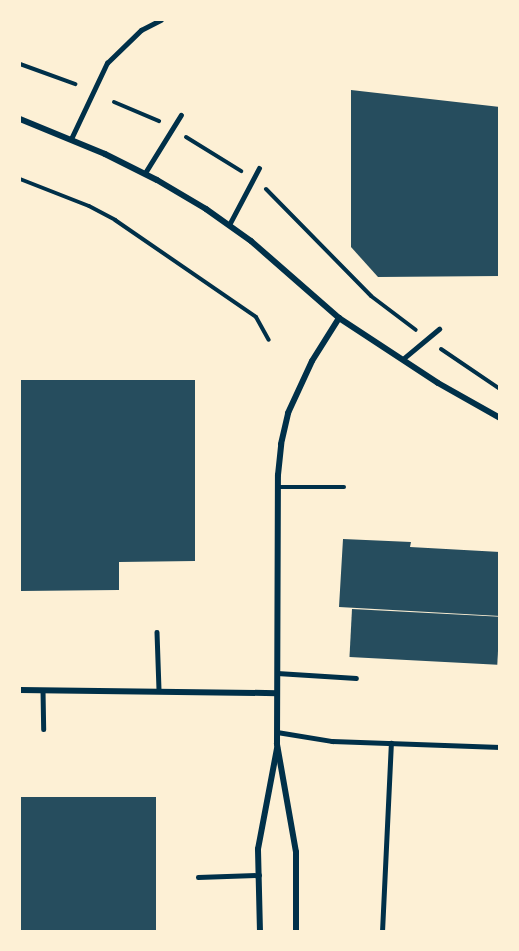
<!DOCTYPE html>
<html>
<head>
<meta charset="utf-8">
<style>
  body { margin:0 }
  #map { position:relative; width:519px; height:951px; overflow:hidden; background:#fdf0d5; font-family:"Work Sans",sans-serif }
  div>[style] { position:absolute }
  .building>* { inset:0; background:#264d5e; transform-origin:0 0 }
  .path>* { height:4px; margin:-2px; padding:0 2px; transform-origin:2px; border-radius:2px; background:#003049 }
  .service>* { height:4.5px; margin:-2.25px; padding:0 2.25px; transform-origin:2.25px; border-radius:2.25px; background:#003049 }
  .minor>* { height:6px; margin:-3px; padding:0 3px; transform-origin:3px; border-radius:3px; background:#003049 }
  span { translate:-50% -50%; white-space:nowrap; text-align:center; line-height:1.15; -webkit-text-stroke:5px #fdf0d5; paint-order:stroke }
  .frame { position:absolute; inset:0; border:21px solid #fdf0d5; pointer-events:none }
</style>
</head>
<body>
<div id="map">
  <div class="building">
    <i style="clip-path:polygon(351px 90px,500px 107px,500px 276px,378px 277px,351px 247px)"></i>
    <i style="clip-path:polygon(20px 380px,195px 380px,195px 561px,119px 562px,119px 590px,20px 591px)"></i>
    <i style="clip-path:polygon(343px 539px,411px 542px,410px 547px,500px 552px,500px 616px,339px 607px)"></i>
    <i style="left:352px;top:609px;width:148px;height:48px;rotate:3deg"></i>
    <i style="left:20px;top:797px;width:136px;height:135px"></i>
  </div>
  <div class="path">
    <i style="left:20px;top:64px;width:59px;rotate:20deg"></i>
    <i style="left:114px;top:102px;width:49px;rotate:22.9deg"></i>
    <i style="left:186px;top:137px;width:65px;rotate:31.7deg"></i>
    <i style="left:20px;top:179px;width:74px;rotate:21.4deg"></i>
    <i style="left:89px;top:206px;width:30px;rotate:28deg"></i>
    <i style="left:115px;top:220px;width:171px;rotate:34.5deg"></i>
    <i style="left:256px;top:317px;width:26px;rotate:61deg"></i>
    <i style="left:266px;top:189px;width:150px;rotate:45.5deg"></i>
    <i style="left:371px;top:296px;width:56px;rotate:37.1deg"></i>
    <i style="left:441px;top:349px;width:71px;rotate:34.1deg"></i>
  </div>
  <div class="service">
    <i style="left:71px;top:139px;width:84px;rotate:-64.7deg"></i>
    <i style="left:107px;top:63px;width:47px;rotate:-44.1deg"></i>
    <i style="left:141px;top:30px;width:22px;rotate:-27deg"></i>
    <i style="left:145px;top:173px;width:68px;rotate:-58.2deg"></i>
    <i style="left:229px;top:225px;width:64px;rotate:-62.2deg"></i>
    <i style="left:403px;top:359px;width:47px;rotate:-39.8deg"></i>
    <i style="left:278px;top:487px;width:66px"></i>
    <i style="left:157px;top:632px;width:58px;rotate:88deg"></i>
    <i style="left:277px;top:673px;width:79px;rotate:3.6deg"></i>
    <i style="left:43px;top:690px;width:39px;rotate:89deg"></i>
    <i style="left:277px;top:732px;width:56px;rotate:9.3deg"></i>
    <i style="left:332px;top:741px;width:168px;rotate:2deg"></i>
    <i style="left:198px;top:877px;width:61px;rotate:-1.9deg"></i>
    <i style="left:382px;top:932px;width:189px;rotate:-87.3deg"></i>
  </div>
  <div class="minor">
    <i style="left:20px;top:119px;width:92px;rotate:22.4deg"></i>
    <i style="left:105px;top:154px;width:58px;rotate:26.6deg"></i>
    <i style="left:157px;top:180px;width:57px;rotate:30.6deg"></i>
    <i style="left:206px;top:209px;width:55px;rotate:35.4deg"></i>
    <i style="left:251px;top:241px;width:117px;rotate:41.2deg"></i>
    <i style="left:339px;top:318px;width:118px;rotate:33.3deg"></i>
    <i style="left:438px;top:383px;width:71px;rotate:29.4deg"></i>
    <i style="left:20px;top:690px;width:257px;rotate:0.7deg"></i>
    <i style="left:260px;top:932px;width:83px;rotate:-91.4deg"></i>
    <i style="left:258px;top:849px;width:103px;rotate:-79.3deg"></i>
    <i style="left:296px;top:932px;width:80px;rotate:-90deg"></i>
    <i style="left:296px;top:852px;width:110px;rotate:-100deg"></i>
    <i style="left:277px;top:744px;width:269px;rotate:-89.8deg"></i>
    <i style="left:278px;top:475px;width:31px;rotate:-84deg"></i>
    <i style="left:281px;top:444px;width:32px;rotate:-77deg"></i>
    <i style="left:288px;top:413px;width:57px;rotate:-65.2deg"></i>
    <i style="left:312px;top:361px;width:51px;rotate:-57.9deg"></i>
  </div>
  <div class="frame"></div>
</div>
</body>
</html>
